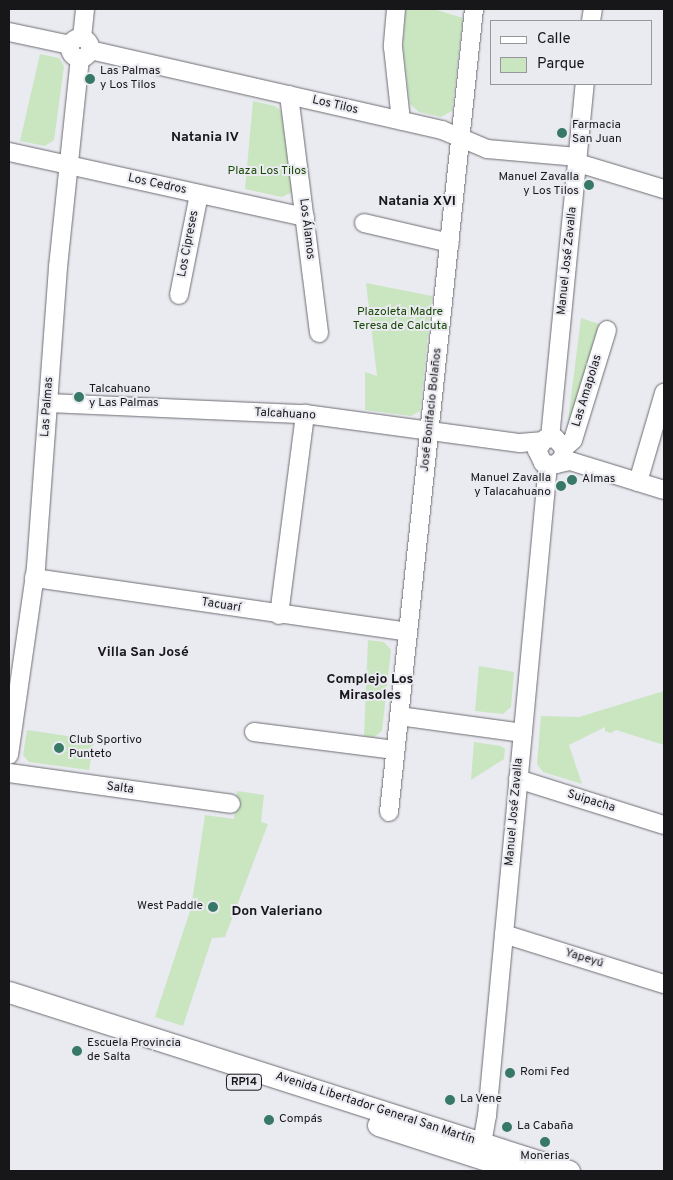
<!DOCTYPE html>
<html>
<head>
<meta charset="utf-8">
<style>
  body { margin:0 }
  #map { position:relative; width:673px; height:1180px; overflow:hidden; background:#eaeaf1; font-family:Overpass,sans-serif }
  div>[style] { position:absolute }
  .green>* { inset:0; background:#c9e6c1 }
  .roads { filter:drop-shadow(0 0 1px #6c6c72) drop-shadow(0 0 1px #6c6c72) }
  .minor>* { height:18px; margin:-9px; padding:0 9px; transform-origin:9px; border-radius:9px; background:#fff }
  .minor>.ring { margin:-9px; padding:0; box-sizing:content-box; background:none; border:18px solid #fff; border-radius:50% }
  .major>* { height:21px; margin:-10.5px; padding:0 10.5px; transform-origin:10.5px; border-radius:10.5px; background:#fff }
  .dots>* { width:14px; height:14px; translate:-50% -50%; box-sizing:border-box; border:2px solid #eaeaf1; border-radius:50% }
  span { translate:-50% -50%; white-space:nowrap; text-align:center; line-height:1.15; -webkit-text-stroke:4px #eaeaf1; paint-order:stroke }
  .shield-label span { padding:1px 4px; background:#eaeaf1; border:1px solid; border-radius:4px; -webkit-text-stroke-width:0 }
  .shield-label { font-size:11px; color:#17171a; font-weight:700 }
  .poi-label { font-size:12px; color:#17171a }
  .left { translate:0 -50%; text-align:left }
  .right { translate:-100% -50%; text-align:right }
  .street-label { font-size:12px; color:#17171a }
  .park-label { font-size:12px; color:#194804 }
  .neighbourhood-label { font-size:14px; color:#17171a; font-weight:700 }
  .frame { position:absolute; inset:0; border:10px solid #17171a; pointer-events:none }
  .legend { position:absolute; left:490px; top:20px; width:162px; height:65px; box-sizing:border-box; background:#eaeaf1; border:1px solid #96969b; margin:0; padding:6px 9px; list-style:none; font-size:15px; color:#17171a }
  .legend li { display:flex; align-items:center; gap:10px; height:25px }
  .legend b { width:25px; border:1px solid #96969b }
</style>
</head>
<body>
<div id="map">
  <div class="green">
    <i style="clip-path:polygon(406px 9px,433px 9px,463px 18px,452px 111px,441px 117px,419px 112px,410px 104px,403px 47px)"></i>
    <i style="clip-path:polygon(40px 54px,59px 58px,64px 66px,54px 140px,45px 146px,20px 141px)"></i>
    <i style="clip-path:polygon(253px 101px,275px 106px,281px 111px,292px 192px,282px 197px,245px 189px)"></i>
    <i style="clip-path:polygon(366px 283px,432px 296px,420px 411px,411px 416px,365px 410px,365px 372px,377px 376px)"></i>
    <i style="clip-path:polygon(581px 318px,599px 324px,567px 429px)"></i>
    <i style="clip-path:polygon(368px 640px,384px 642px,391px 650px,382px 731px,374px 737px,364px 736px)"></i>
    <i style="clip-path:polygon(479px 666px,514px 672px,511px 707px,503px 714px,475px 711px)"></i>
    <i style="clip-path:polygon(664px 691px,664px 745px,616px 730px,611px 733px,605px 731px,605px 727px,569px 745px,582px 784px,543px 772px,537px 764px,541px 716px,579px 717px)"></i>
    <i style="clip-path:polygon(27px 730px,94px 740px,89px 770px,29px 762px,23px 755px)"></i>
    <i style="clip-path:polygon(474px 742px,501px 746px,505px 749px,504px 759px,471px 780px)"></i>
    <i style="clip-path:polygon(237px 791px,264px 795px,261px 822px,268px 824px,225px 937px,212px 938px,183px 1026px,155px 1017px,191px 908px,205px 815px,234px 819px)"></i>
  </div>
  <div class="roads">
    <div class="minor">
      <i style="left:396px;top:9px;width:38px;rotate:95deg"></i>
      <i style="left:393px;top:47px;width:74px;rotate:83.8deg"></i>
      <i style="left:591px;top:21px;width:12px;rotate:-81deg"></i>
      <i style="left:9px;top:32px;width:62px;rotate:12deg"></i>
      <i class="ring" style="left:70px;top:38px;width:2px;height:2px"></i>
      <i style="left:82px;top:38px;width:29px;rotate:-84deg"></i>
      <i style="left:90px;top:50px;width:361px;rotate:12.8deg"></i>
      <i style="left:442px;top:130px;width:49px;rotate:22.9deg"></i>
      <i style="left:487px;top:149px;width:91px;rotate:5deg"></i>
      <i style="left:289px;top:95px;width:240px;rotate:82.8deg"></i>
      <i style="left:9px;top:152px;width:303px;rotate:12.4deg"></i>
      <i style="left:578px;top:163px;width:90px;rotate:16.8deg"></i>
      <i style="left:364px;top:223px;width:88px;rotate:13.1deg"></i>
      <i style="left:179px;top:295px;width:103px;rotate:-78.8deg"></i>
      <i style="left:48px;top:403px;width:257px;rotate:2.5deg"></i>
      <i style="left:305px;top:414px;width:217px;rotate:7.7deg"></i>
      <i style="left:520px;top:443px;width:21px;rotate:-5deg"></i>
      <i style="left:550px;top:438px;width:356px;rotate:-84.4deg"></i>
      <i style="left:564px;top:448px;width:12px;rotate:-42deg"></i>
      <i style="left:573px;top:440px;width:115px;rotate:-72.8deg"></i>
      <i style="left:556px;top:464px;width:9px;rotate:-41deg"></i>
      <i style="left:563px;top:458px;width:10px;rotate:-84deg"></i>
      <i style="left:564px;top:448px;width:13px;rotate:-132deg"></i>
      <i style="left:555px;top:438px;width:10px;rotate:174deg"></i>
      <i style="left:545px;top:439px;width:14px;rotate:126deg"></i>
      <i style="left:537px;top:450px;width:14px;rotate:65deg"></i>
      <i style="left:543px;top:463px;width:9px;rotate:13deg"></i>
      <i style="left:552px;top:465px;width:18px;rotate:-13deg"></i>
      <i style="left:570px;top:461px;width:98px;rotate:17.1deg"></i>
      <i style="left:638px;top:482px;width:93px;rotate:-73.7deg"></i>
      <i style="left:34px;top:578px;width:378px;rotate:8.2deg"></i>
      <i style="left:279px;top:615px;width:203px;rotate:-82.6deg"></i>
      <i style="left:399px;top:716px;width:125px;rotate:7.8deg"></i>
      <i style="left:254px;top:732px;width:142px;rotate:7.3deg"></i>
      <i style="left:9px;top:755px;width:190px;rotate:-81.8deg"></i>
      <i style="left:36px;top:567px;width:301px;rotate:-85.8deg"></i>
      <i style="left:58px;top:267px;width:210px;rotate:-84deg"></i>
      <i style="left:9px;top:773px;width:224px;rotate:7.9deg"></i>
      <i style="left:518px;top:779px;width:153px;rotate:17.5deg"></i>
      <i style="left:389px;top:812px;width:807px;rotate:-83.96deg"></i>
      <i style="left:504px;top:934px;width:168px;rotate:17.4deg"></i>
      <i style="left:480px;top:1155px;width:40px;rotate:-80deg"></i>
      <i style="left:487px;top:1116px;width:654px;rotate:-84.65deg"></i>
    </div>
    <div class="major">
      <i style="left:9px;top:992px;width:588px;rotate:17.73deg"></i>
      <i style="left:378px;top:1125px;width:149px;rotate:17.9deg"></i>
    </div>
  </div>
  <div class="dots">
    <i style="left:90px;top:79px;background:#377866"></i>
    <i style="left:562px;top:133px;background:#377866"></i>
    <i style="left:589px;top:185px;background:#377866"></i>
    <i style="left:79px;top:397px;background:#377866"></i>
    <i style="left:572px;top:480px;background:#377866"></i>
    <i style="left:561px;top:486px;background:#377866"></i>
    <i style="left:59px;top:748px;background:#377866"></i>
    <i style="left:213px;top:907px;background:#377866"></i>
    <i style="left:77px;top:1051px;background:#377866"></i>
    <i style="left:510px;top:1073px;background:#377866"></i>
    <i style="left:450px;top:1100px;background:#377866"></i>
    <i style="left:269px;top:1120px;background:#377866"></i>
    <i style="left:507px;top:1127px;background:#377866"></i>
    <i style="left:545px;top:1142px;background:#377866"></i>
  </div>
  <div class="shield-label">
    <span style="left:244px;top:1082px">RP14</span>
  </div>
  <div class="poi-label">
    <span class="left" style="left:100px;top:79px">Las Palmas<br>y Los Tilos</span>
    <span class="left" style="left:572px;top:133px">Farmacia<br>San Juan</span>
    <span class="right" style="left:579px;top:185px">Manuel Zavalla<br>y Los Tilos</span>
    <span class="left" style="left:89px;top:397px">Talcahuano<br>y Las Palmas</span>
    <span class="right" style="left:551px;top:486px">Manuel Zavalla<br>y Talacahuano</span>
    <span class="left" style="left:582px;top:480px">Almas</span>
    <span class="left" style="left:69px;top:748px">Club Sportivo<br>Punteto</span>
    <span class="right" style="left:203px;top:907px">West Paddle</span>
    <span class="left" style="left:87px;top:1051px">Escuela Provincia<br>de Salta</span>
    <span class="left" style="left:520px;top:1073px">Romi Fed</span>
    <span class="left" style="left:460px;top:1100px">La Vene</span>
    <span class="left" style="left:279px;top:1120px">Compás</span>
    <span class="left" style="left:517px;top:1127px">La Cabaña</span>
    <span style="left:545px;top:1157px">Monerias</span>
  </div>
  <div class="street-label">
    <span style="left:335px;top:106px;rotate:13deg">Los Tilos</span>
    <span style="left:157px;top:185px;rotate:12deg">Los Cedros</span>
    <span style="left:306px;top:229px;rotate:83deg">Los Álamos</span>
    <span style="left:189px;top:244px;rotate:-79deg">Los Cipreses</span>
    <span style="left:568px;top:261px;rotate:-84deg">Manuel José Zavalla</span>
    <span style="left:588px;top:391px;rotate:-73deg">Las Amapolas</span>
    <span style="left:48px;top:407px;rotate:-86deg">Las Palmas</span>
    <span style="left:432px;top:410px;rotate:-84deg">José Bonifacio Bolaños</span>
    <span style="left:285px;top:415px;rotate:3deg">Talcahuano</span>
    <span style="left:221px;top:606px;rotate:9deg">Tacuarí</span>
    <span style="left:120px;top:789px;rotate:8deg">Salta</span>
    <span style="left:591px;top:802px;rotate:17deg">Suipacha</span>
    <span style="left:515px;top:812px;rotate:-85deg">Manuel José Zavalla</span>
    <span style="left:584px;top:959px;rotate:17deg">Yapeyú</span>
    <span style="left:375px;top:1109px;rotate:18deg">Avenida Libertador General San Martín</span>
  </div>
  <div class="park-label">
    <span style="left:267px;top:172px">Plaza Los Tilos</span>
    <span style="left:400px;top:320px">Plazoleta Madre<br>Teresa de Calcuta</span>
  </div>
  <div class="neighbourhood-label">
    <span style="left:205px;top:138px">Natania IV</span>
    <span style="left:417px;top:202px">Natania XVI</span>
    <span style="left:143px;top:653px">Villa San José</span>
    <span style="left:370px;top:688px">Complejo Los<br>Mirasoles</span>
    <span style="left:277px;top:912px">Don Valeriano</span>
  </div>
  <div class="frame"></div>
  <ul class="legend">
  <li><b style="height:6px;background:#fff"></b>Calle</li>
  <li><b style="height:14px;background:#c9e6c1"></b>Parque</li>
  </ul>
</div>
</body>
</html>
